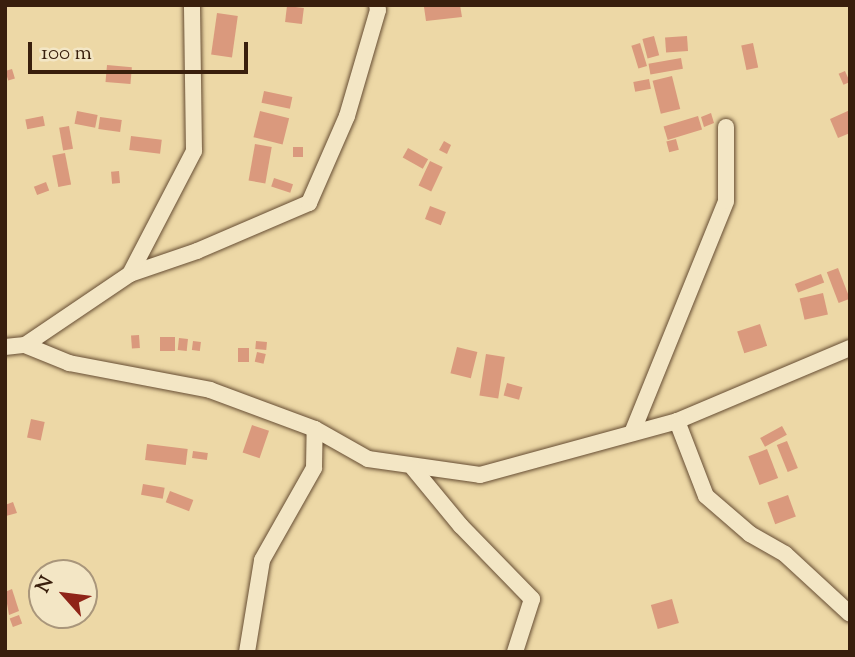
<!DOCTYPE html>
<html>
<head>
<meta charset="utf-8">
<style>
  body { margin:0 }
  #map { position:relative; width:855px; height:657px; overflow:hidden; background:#edd8a6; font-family:"Sorts Mill Goudy",serif }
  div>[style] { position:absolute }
  .building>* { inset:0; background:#da997d; transform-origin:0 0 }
  .roads { filter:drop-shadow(0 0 2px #664d33) drop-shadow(0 0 2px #664d33) }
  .minor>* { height:16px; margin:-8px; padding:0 8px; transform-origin:8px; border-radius:8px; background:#f3e6c5 }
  span { translate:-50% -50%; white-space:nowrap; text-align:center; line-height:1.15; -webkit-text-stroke:7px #f3e6c5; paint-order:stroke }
  .frame { position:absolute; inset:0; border:7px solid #391f0d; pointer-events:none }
  .north { position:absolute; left:28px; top:559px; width:70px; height:70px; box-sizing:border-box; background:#f3e6c5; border:2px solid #a9967b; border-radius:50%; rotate:298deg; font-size:19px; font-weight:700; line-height:28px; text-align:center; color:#391f0d }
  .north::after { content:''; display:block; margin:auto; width:24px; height:32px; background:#8f2418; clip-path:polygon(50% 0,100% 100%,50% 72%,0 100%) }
  .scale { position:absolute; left:28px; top:42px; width:220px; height:32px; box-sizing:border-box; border:4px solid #391f0d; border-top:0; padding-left:9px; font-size:21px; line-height:24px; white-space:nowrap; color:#391f0d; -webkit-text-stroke:5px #f3e6c5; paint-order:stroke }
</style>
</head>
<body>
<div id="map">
  <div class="building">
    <i style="clip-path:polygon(460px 5px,462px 17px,426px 21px,424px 7px)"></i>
    <i style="left:287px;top:6px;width:17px;height:16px;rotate:7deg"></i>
    <i style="left:217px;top:13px;width:21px;height:42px;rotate:8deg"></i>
    <i style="left:654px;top:36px;width:20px;height:12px;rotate:75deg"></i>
    <i style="left:687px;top:36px;width:15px;height:22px;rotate:86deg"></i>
    <i style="left:640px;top:43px;width:24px;height:9px;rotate:73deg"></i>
    <i style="left:753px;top:43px;width:25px;height:12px;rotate:78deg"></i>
    <i style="left:681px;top:58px;width:11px;height:33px;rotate:80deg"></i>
    <i style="left:107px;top:65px;width:25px;height:17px;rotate:5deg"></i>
    <i style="left:12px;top:69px;width:10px;height:7px;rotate:73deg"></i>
    <i style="left:845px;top:71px;width:12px;height:7px;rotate:66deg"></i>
    <i style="left:672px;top:76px;width:34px;height:20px;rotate:76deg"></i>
    <i style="left:649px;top:79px;width:10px;height:16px;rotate:79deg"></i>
    <i style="left:264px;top:91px;width:29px;height:12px;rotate:12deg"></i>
    <i style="clip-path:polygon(850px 110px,850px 133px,838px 138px,830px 119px)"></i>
    <i style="left:77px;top:111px;width:21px;height:13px;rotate:11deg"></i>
    <i style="left:260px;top:111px;width:30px;height:27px;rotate:14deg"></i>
    <i style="clip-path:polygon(711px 113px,714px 123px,704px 127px,701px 117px)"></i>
    <i style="left:43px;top:116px;width:10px;height:18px;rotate:79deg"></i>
    <i style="left:698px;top:116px;width:14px;height:36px;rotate:73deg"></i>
    <i style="left:100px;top:117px;width:22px;height:12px;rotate:8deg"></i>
    <i style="left:69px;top:126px;width:23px;height:10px;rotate:80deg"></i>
    <i style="left:131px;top:136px;width:31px;height:14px;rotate:7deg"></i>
    <i style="left:676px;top:139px;width:11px;height:10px;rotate:75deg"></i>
    <i style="clip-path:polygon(444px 141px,451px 145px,447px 154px,439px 150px)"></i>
    <i style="left:255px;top:144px;width:17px;height:37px;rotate:10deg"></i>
    <i style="left:293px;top:147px;width:10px;height:10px"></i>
    <i style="left:408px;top:148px;width:23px;height:11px;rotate:29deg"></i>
    <i style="left:65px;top:153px;width:32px;height:13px;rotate:79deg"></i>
    <i style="left:430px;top:161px;width:14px;height:27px;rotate:25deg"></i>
    <i style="left:119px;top:171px;width:12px;height:8px;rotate:85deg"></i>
    <i style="left:274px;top:178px;width:20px;height:9px;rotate:18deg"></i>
    <i style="left:46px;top:182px;width:9px;height:13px;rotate:69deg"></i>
    <i style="left:430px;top:206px;width:17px;height:14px;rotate:21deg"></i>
    <i style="left:838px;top:268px;width:33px;height:12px;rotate:69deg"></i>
    <i style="left:821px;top:274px;width:9px;height:28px;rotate:69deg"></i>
    <i style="left:823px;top:293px;width:22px;height:24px;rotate:77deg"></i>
    <i style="left:760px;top:324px;width:23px;height:24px;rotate:72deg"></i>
    <i style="left:139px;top:335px;width:13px;height:8px;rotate:86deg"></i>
    <i style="left:160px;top:337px;width:15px;height:14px"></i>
    <i style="left:179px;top:338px;width:9px;height:12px;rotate:6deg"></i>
    <i style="left:193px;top:341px;width:8px;height:9px;rotate:7deg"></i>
    <i style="left:256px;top:341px;width:11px;height:8px;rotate:5deg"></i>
    <i style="left:457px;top:347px;width:21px;height:27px;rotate:14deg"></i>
    <i style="left:238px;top:348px;width:11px;height:14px"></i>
    <i style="left:257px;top:352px;width:9px;height:10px;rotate:13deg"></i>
    <i style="left:486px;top:354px;width:19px;height:42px;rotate:9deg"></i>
    <i style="left:507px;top:383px;width:16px;height:13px;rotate:15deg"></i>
    <i style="left:31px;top:419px;width:14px;height:19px;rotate:12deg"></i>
    <i style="left:252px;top:425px;width:18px;height:29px;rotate:19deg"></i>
    <i style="left:782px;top:426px;width:10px;height:25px;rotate:61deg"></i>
    <i style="left:787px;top:441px;width:29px;height:11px;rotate:68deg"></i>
    <i style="left:147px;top:444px;width:41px;height:16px;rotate:7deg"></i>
    <i style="left:767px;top:449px;width:31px;height:20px;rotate:69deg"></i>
    <i style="left:193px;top:451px;width:15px;height:7px;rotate:8deg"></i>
    <i style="left:143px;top:484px;width:22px;height:11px;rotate:10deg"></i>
    <i style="left:170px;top:491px;width:25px;height:12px;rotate:21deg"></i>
    <i style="left:788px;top:495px;width:23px;height:22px;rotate:70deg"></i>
    <i style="clip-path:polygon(13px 502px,17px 513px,6px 516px,5px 505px)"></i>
    <i style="clip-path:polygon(12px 589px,19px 611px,9px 615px,5px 592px)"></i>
    <i style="left:672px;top:599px;width:25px;height:22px;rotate:74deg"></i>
    <i style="left:19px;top:615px;width:9px;height:10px;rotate:69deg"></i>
  </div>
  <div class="roads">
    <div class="minor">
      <i style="left:130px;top:274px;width:71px;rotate:-18.9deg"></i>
      <i style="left:197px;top:251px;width:122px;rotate:-23.2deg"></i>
      <i style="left:309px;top:203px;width:95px;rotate:-66.4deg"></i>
      <i style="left:347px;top:116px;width:110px;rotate:-73.7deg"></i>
      <i style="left:378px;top:10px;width:5px;rotate:-101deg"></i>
      <i style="left:25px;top:345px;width:127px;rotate:-34.1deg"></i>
      <i style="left:130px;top:274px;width:139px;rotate:-62.5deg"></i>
      <i style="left:194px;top:151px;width:146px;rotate:-90.8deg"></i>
      <i style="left:5px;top:347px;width:20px;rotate:-6deg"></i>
      <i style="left:25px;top:345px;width:48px;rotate:22.2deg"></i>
      <i style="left:69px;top:363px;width:144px;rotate:10.8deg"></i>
      <i style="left:210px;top:390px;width:112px;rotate:20.4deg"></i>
      <i style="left:315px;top:429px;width:61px;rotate:29.5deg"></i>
      <i style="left:368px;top:459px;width:113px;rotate:8.1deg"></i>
      <i style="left:480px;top:475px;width:204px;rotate:-15.3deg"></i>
      <i style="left:677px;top:421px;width:188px;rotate:-22.9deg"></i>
      <i style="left:677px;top:421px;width:80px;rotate:68.9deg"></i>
      <i style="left:706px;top:496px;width:58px;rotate:40.8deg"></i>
      <i style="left:750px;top:534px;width:40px;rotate:29.7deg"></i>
      <i style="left:785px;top:554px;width:88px;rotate:42.7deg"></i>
      <i style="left:632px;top:433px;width:250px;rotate:-67.9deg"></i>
      <i style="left:726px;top:201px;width:74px;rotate:-90deg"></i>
      <i style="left:413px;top:468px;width:75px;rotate:50.4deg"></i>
      <i style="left:461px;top:526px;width:102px;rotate:45.8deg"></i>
      <i style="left:532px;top:599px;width:56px;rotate:107.8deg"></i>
      <i style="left:247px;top:652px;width:93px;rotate:-80.7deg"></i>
      <i style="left:262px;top:560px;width:106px;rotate:-60.5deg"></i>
      <i style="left:314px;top:468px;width:39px;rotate:-89deg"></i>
    </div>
  </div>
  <div class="frame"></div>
  <div class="north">N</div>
  <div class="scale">100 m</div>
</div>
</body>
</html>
